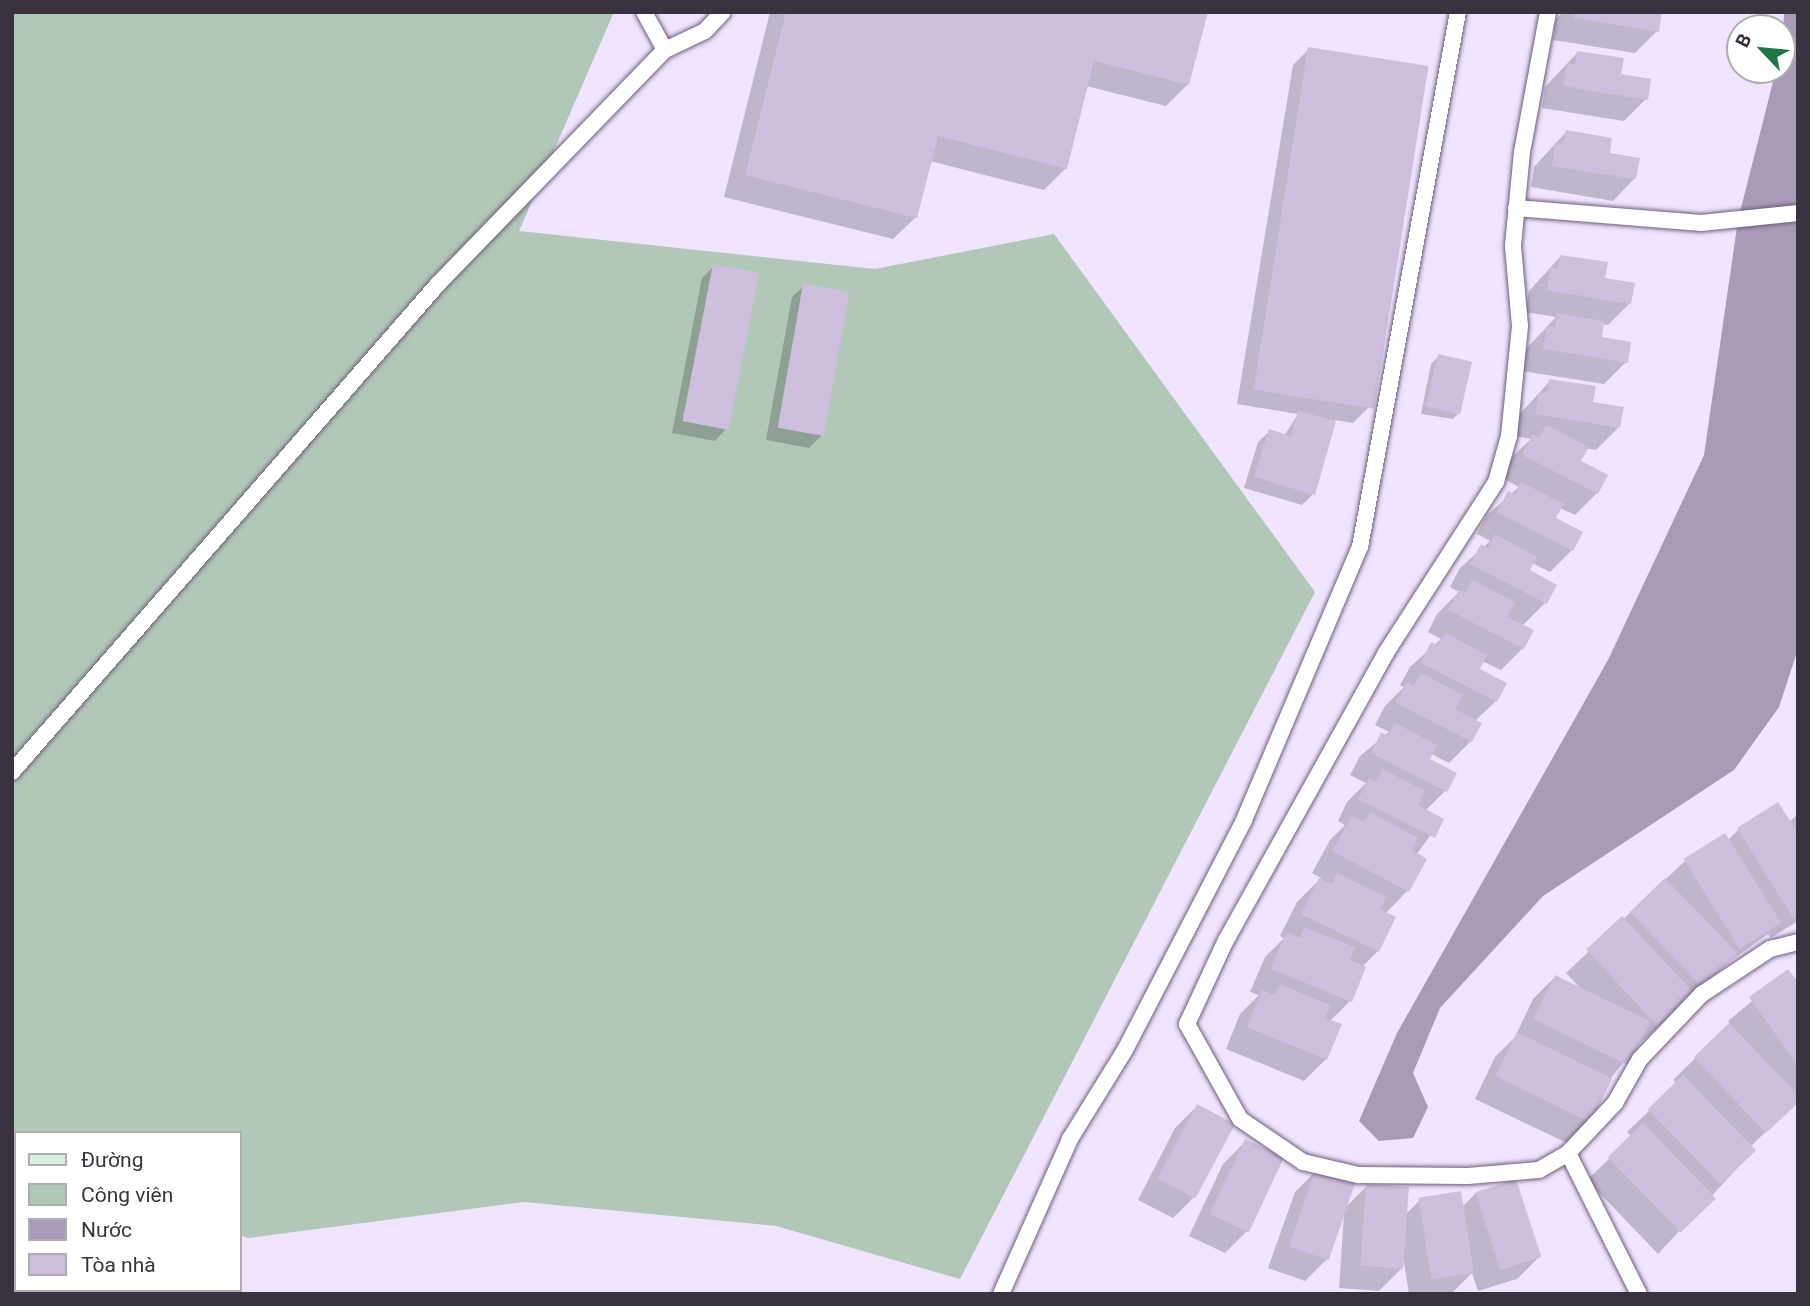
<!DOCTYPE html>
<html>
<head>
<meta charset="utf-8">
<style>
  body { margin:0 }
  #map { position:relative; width:1810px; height:1306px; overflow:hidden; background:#f0e4fe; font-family:Roboto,sans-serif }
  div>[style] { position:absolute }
  .green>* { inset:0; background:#b1c8b8 }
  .water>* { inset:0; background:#a99bb7 }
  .shadow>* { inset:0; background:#0003 }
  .building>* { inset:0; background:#cebfde; transform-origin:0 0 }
  .roads { filter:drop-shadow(0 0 2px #6c5e7a) drop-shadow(0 0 2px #6c5e7a) }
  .lane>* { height:16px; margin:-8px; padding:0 8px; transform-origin:8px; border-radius:8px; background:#fff }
  .secondary>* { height:38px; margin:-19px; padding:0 19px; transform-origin:19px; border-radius:19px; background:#d9efe1 }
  span { translate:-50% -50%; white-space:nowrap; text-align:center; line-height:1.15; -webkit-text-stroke:7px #fff; paint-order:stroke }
  .frame { position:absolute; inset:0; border:14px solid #39333f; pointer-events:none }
  .legend { position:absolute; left:14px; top:1131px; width:228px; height:161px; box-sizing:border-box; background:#fff; border:2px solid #b0adb2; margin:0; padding:9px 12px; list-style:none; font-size:21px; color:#39333f }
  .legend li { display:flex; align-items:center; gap:14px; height:35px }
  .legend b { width:35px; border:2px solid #b0adb2 }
  .north { position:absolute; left:1726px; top:14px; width:70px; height:70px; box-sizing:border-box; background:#fff; border:2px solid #b0adb2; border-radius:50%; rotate:296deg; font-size:19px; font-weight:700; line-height:28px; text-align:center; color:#39333f }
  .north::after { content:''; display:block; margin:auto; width:24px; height:32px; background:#207547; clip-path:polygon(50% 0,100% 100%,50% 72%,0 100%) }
</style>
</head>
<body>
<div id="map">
  <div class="green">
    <i style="clip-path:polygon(12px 12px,614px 12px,519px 231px,875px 269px,1054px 234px,1315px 592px,960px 1279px,776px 1226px,524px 1202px,248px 1238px,240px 1235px,240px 1133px,16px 1133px,16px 1148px,12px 1147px)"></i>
  </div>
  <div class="water">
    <i style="clip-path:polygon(1784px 12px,1798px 12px,1798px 649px,1779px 707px,1734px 770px,1543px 896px,1440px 1008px,1413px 1073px,1428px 1107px,1413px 1138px,1379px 1141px,1359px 1121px,1397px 1033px,1608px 660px,1704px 455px,1738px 220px,1776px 70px,1782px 70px)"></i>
  </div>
  <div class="shadow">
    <i style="clip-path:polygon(770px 12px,1206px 12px,1188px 84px,1166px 106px,1086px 86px,1066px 168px,1044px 190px,930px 161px,916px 217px,893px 239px,724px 197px)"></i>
    <i style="clip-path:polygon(1563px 12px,1660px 12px,1657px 31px,1635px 53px,1553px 40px,1556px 19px)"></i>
    <i style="clip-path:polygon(1309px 49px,1369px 407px,1353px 423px,1335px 420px,1313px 494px,1302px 505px,1244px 488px,1258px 442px,1270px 431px,1284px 436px,1298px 414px,1237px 404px,1293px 65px)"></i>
    <i style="clip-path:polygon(1578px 52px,1619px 75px,1646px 99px,1624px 121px,1542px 108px,1545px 87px)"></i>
    <i style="clip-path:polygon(1566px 132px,1608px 155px,1635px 178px,1613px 201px,1531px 187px,1534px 167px)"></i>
    <i style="clip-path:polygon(1561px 256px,1603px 279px,1630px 303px,1608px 325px,1602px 324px,1600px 338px,1626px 362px,1604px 384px,1522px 371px,1525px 350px,1556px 317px,1525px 312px,1529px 291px)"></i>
    <i style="clip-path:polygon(714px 266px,726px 429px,715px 441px,672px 433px,702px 278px)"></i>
    <i style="clip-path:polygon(804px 286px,821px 436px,809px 448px,766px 440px,792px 297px)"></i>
    <i style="clip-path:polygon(1439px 356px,1461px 411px,1453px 419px,1421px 414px,1431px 364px)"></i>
    <i style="clip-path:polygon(1550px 381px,1591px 403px,1618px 428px,1596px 450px,1586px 448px,1579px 462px,1597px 493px,1575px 515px,1560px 508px,1554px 519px,1572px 550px,1550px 572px,1532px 563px,1527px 571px,1545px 603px,1522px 626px,1523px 648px,1501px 670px,1482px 661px,1478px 670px,1496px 701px,1475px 721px,1471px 741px,1449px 763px,1431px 754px,1428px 760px,1445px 791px,1425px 811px,1442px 820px,1416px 855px,1425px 860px,1407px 891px,1385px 914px,1378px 951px,1362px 967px,1350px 1001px,1330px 1021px,1326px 1059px,1304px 1081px,1226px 1049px,1240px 1014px,1259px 995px,1250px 992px,1265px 957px,1284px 938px,1280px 936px,1297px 902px,1321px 878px,1312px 873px,1330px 840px,1345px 825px,1338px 821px,1347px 802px,1366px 783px,1350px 775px,1360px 756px,1389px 732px,1375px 725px,1385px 706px,1404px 687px,1400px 685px,1410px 667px,1441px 639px,1428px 632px,1437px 614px,1459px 592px,1450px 587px,1460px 568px,1490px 541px,1477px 534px,1486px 516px,1519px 487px,1501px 477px,1511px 458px,1531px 439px,1514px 436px,1518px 416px)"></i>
    <i style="clip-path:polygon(1798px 814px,1798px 921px,1771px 938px,1768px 934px,1722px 967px,1636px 1047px,1607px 1083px,1589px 1121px,1567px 1143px,1475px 1099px,1495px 1057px,1515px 1037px,1533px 999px,1555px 977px,1581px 989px,1566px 973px,1685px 861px,1728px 840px,1738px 830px,1789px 822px)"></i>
    <i style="clip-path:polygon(1788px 971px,1798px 985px,1798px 1100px,1749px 1148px,1753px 1151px,1658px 1254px,1587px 1180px,1632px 1137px,1627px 1132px,1677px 1084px,1673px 1080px,1730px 1024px,1728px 1021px)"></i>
    <i style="clip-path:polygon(1197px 1106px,1232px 1124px,1195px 1196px,1173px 1218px,1138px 1200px,1175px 1128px)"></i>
    <i style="clip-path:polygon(1245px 1142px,1247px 1231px,1225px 1253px,1189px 1236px,1223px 1164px)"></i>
    <i style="clip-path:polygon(1317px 1170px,1346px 1207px,1367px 1186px,1405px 1215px,1420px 1200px,1462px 1207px,1476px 1193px,1539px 1257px,1517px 1279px,1478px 1291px,1472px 1273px,1451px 1294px,1409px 1294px,1403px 1256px,1401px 1269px,1379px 1291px,1339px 1288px,1344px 1214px,1327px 1259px,1305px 1281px,1268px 1268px,1295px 1192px)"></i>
  </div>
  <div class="building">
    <i style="clip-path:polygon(786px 12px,1208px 12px,1189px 85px,1094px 61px,1067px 169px,938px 136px,917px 218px,745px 175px)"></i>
    <i style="clip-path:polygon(1575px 12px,1662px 12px,1659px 32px,1574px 18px)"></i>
    <i style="left:1308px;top:47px;width:122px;height:347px;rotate:9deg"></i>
    <i style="clip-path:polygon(1577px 51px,1624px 58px,1621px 74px,1651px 79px,1648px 100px,1563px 86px,1567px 63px,1575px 65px)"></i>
    <i style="clip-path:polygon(1566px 130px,1612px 138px,1610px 153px,1640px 158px,1636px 179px,1552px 166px,1555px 143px,1563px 144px)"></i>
    <i style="clip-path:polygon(1560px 255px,1608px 262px,1605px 278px,1635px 283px,1631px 304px,1547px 290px,1550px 267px,1558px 269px)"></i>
    <i style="left:713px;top:264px;width:47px;height:160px;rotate:11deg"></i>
    <i style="left:803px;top:284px;width:47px;height:146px;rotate:10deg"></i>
    <i style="clip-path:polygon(1557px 313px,1604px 321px,1602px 337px,1631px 342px,1628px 363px,1543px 349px,1547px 326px,1555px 327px)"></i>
    <i style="left:1438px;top:354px;width:35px;height:54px;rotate:13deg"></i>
    <i style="clip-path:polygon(1549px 379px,1596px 386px,1593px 402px,1624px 407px,1620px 428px,1535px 414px,1539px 392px,1547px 393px)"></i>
    <i style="clip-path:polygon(1298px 411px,1336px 421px,1315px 495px,1254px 477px,1269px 429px,1291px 436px)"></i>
    <i style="clip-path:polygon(1546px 425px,1589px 447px,1581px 461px,1608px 475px,1598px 494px,1522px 455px,1533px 434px,1539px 438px)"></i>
    <i style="clip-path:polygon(1521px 482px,1564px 504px,1556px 518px,1583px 532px,1573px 551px,1497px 512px,1508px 491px,1515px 495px)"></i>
    <i style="clip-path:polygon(1495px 534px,1537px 557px,1530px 570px,1557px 585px,1547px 604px,1470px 564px,1481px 544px,1488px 548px)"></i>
    <i style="clip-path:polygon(1472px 580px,1515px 602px,1507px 617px,1534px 630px,1524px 649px,1448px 610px,1459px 590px,1466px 593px)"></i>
    <i style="clip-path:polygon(1445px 633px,1487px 655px,1480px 669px,1507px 683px,1497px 702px,1421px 663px,1431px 642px,1438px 646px)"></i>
    <i style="clip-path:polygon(1421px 673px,1463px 695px,1455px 709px,1482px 723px,1472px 742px,1396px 703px,1407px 682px,1414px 686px)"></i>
    <i style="clip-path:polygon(1395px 723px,1437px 745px,1430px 759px,1457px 773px,1447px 792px,1371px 753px,1381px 732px,1388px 736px)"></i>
    <i style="clip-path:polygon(1383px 769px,1425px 791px,1418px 805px,1444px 819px,1435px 838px,1358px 799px,1369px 778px,1376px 782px)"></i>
    <i style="clip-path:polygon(1778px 802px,1798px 833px,1798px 915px,1793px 918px,1737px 828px)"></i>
    <i style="clip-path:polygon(1370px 812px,1418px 838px,1412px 850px,1427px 859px,1409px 892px,1332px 851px,1352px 816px,1364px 822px)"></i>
    <i style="left:1725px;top:833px;width:106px;height:49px;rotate:58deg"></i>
    <i style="clip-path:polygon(1337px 873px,1386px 897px,1380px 909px,1396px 917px,1379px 952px,1301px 914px,1319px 878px,1332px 884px)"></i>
    <i style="left:1665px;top:878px;width:105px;height:49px;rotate:46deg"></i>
    <i style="left:1622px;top:916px;width:106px;height:49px;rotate:47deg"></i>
    <i style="clip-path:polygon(1304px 927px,1355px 947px,1350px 960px,1366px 967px,1352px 1002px,1271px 969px,1286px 932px,1300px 938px)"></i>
    <i style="clip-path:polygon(1788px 969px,1798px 982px,1798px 1066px,1749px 997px)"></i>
    <i style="left:1555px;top:975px;width:106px;height:49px;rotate:26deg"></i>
    <i style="clip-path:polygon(1280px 984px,1330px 1005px,1325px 1018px,1342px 1024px,1327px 1060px,1247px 1027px,1262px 990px,1275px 995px)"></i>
    <i style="clip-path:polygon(1729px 1023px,1798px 1095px,1798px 1103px,1766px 1133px,1694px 1057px)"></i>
    <i style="left:1517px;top:1032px;width:106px;height:49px;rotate:26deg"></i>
    <i style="left:1683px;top:1075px;width:105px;height:49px;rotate:46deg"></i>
    <i style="left:1197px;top:1104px;width:43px;height:84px;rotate:28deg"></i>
    <i style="left:1643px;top:1123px;width:105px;height:49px;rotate:46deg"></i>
    <i style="left:1245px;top:1139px;width:43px;height:83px;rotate:25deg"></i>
    <i style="left:1316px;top:1168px;width:42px;height:83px;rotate:19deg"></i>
    <i style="left:1516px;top:1179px;width:82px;height:43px;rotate:72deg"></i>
    <i style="left:1366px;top:1184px;width:43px;height:82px;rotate:4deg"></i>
    <i style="left:1461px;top:1191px;width:83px;height:43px;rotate:81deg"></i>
  </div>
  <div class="roads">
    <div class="lane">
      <i style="left:644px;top:12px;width:43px;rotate:61.1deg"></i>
      <i style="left:665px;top:50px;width:44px;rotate:-25.4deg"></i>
      <i style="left:705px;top:31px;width:26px;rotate:-47deg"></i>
      <i style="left:1548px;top:12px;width:142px;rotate:100.5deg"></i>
      <i style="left:1522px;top:152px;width:94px;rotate:95.5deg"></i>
      <i style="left:1513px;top:246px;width:80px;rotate:85deg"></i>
      <i style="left:1520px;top:326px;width:111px;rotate:95.7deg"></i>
      <i style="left:1509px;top:436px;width:48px;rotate:105.8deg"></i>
      <i style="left:1496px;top:482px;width:203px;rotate:122.8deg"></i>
      <i style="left:1386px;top:653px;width:329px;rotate:119.1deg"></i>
      <i style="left:1226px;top:940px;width:93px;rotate:114.9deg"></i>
      <i style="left:1187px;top:1024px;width:109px;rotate:60.8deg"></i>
      <i style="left:1240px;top:1119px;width:76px;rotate:34.3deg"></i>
      <i style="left:1303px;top:1162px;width:57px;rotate:13.3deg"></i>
      <i style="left:1358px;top:1175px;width:110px;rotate:0.5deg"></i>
      <i style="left:1468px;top:1176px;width:71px;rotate:-4.8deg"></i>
      <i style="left:1539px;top:1170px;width:34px;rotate:-30deg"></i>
      <i style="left:1568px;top:1153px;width:158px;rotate:63.3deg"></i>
      <i style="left:1516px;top:208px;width:186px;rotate:4.6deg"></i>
      <i style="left:1701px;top:223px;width:98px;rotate:-5.9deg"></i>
      <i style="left:12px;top:772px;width:648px;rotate:-48.88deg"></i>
      <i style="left:438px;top:284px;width:326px;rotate:-45.9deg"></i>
      <i style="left:1568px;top:1153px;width:69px;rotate:-46.8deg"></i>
      <i style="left:1615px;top:1103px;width:51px;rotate:-60.4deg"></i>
      <i style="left:1640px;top:1059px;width:90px;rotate:-46.4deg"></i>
      <i style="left:1702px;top:994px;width:82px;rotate:-33.5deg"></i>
      <i style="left:1770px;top:949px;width:29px;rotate:-14deg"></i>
      <i style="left:1001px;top:1294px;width:170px;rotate:-66deg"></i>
      <i style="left:1070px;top:1139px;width:105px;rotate:-58.3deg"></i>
      <i style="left:1125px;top:1050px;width:259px;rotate:-62.6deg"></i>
      <i style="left:1244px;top:820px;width:297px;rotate:-67deg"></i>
      <i style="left:1360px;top:547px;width:544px;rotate:-79.62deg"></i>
    </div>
    <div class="secondary">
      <i style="left:37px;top:1290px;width:10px;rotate:24deg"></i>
    </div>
  </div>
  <div class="frame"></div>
  <ul class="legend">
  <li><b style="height:9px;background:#d9efe1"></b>Đường</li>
  <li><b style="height:19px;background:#b1c8b8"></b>Công viên</li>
  <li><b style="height:19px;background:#a99bb7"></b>Nước</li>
  <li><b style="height:19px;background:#cebfde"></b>Tòa nhà</li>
  </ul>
  <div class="north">B</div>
</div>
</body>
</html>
